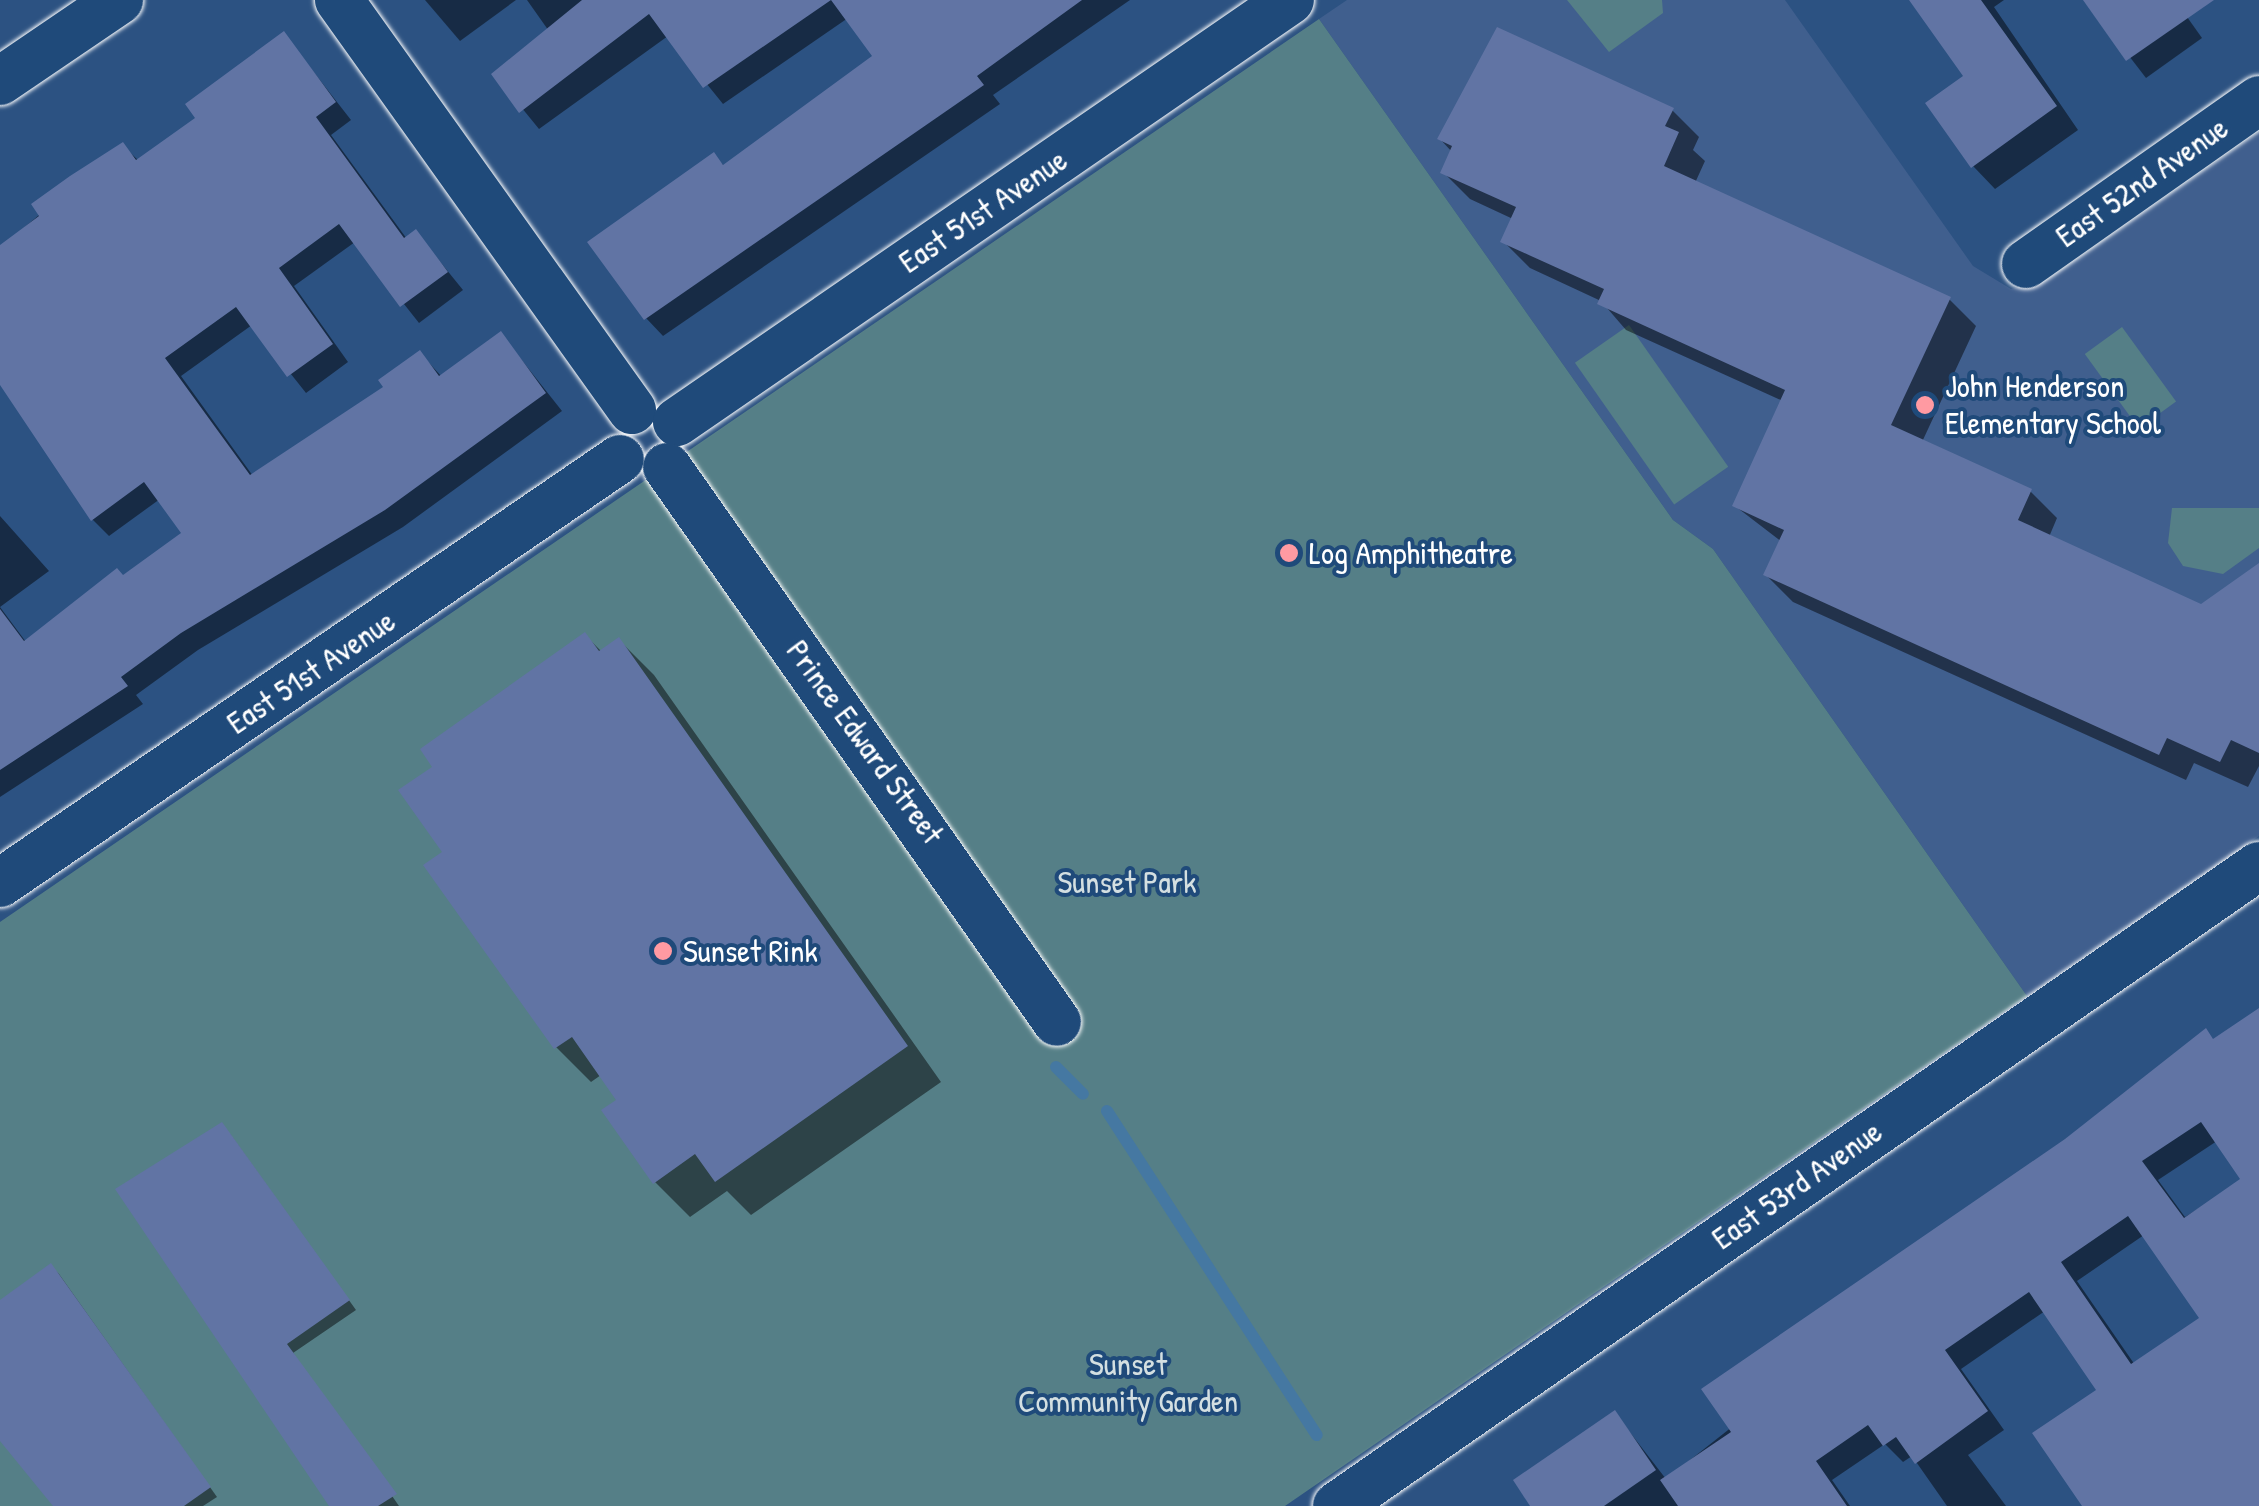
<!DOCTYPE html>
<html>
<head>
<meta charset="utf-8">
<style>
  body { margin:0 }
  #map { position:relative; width:2259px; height:1506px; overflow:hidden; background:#2c5282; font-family:"Patrick Hand",sans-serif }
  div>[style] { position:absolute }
  .built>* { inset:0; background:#405f8e }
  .green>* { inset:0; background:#557f87; transform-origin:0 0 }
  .shadow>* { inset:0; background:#0007 }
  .stream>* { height:12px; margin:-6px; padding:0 6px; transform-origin:6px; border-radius:6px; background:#4578a2 }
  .building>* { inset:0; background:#6174a4 }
  .roads { filter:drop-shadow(0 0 2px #fff) drop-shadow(0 0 2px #fff) }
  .minor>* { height:48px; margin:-24px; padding:0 24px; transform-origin:24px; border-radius:24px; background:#1f4a7a }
  .dots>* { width:28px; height:28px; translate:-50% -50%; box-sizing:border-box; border:5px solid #1f4a7a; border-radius:50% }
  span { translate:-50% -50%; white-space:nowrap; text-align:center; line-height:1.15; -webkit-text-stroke:8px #1f4a7a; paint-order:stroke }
  .street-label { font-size:32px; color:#fff }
  .poi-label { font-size:32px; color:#fff }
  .left { translate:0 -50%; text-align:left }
  .park-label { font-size:32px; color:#d4dfe1 }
</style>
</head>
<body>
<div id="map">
  <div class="built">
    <i style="clip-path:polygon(1347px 0,1785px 0,1973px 266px,2011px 289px,2045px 281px,2259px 132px,2259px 836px,2027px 996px,1713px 549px,1673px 520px,1319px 19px)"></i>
  </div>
  <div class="green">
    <i style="clip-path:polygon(1567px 0,1662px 0,1663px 13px,1609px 52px)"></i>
    <i style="clip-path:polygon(1319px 19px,1673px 520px,1713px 549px,2027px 996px,1285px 1506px,0 1506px,0 922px)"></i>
    <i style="left:1629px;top:325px;width:173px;height:66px;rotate:55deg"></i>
    <i style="left:2122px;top:327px;width:92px;height:46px;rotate:54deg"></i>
    <i style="clip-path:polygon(2172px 508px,2259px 508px,2259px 548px,2223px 574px,2183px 566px,2168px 543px)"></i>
  </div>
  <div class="shadow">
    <i style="clip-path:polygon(425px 0,516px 0,460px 41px)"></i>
    <i style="clip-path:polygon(527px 0,1130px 0,993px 95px,1000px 104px,663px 336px,646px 318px,713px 155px,725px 167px,875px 56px,848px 18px,723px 104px,668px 36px,539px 129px,495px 75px,551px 34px)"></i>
    <i style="clip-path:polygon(1912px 0,2004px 0,1994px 7px,2078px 130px,1995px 189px,1973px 166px,1967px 76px)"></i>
    <i style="clip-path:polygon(2086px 0,2175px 0,2202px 38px,2146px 78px)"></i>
    <i style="clip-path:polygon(284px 34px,351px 120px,331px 135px,407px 239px,416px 232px,463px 290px,419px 323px,355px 242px,294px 286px,348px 362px,306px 393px,252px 325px,181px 376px,253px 476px,386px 388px,420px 353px,442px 377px,501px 334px,562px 411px,403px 527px,198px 650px,136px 695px,143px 704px,0 797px,0 516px,49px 571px,0 607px,26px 642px,185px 533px,160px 499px,109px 536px,92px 519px,0 369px,0 248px,122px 145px,139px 161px,199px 118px)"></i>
    <i style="clip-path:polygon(1672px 110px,1699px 137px,1693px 150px,1705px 161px,1695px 183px,1949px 299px,1976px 326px,1922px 442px,2030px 491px,2057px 518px,2049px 537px,2201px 607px,2259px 566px,2259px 766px,2248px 787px,2194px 763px,2186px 780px,1793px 602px,1766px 575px,1782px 542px,1735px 506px,1783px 401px,1626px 330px,1601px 301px,1530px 268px,1503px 241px,1513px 219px,1470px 199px,1443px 172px,1452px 152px,1440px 139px)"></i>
    <i style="clip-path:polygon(585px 635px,602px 652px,619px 640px,654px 675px,941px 1082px,751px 1215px,727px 1191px,690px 1217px,655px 1182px,619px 1101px,601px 1075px,591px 1082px,556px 1047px,445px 852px,435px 767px)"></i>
    <i style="clip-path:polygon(evenodd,2259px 1011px,2259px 1506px,2085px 1506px,2100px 1390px,2045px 1311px,1961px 1369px,2004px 1430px,1968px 1455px,2006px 1506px,1947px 1506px,1912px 1456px,1903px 1462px,1885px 1444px,1832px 1480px,1850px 1506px,1533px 1506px,1615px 1413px,1666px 1479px,2259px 1011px,2217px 1141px,2244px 1180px,2185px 1217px,2158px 1180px,2217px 1141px,2259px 1011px,2144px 1235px,2202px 1319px,2135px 1365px,2077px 1281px,2144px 1235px)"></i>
    <i style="clip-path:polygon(230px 1134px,356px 1310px,293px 1353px,399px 1506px,332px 1506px,119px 1190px)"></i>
    <i style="clip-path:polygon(51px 1266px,59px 1274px,217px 1497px,203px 1506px,56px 1506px,0 1427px,0 1301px)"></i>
  </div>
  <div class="stream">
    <i style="left:1056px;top:1067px;width:38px;rotate:45deg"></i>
    <i style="left:1107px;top:1111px;width:386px;rotate:57.1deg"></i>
  </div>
  <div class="building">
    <i style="clip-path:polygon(582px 0,831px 0,703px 88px,649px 14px,519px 113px,491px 74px)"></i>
    <i style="clip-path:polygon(831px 0,1082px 0,977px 76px,984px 85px,644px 320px,587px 242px,714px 152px,723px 165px,872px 56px)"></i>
    <i style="clip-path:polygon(1909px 0,1981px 0,2057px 106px,1971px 168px,1925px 103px,1963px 76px)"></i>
    <i style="clip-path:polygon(2083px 0,2214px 0,2126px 61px)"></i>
    <i style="clip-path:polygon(1497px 27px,1674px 108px,1665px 126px,1679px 132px,1664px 166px,1951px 297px,1891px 425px,2032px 489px,2018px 520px,2201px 604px,2259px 563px,2259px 753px,2231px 740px,2220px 762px,2167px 738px,2159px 755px,1763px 575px,1784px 530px,1732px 506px,1785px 390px,1597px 304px,1604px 289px,1500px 242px,1516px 207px,1440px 173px,1452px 146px,1437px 139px)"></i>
    <i style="clip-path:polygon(284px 31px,336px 102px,316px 117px,404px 238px,416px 229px,448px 272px,400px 307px,339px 224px,279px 268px,333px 344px,287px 377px,236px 307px,165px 358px,250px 475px,383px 387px,378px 380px,420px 350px,439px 376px,501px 331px,546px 393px,385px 510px,181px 633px,121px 677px,128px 686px,0 770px,0 609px,24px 641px,117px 568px,123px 575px,181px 533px,144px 482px,91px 521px,0 385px,0 245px,39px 216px,31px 204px,70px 176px,123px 142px,136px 160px,195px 118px,185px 104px)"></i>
    <i style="clip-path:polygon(585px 632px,599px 651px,619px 637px,908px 1046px,715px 1182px,695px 1154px,653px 1184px,601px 1110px,616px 1100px,572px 1037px,554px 1049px,423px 865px,442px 852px,398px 790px,432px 767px,420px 749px)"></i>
    <i style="clip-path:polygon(evenodd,2259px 1008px,2259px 1506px,2082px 1506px,2032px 1433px,2096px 1390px,2029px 1292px,1945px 1350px,1988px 1411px,1915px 1464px,1896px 1437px,1883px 1446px,1868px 1425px,1816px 1461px,1847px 1506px,1678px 1506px,1660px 1480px,1731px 1432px,1701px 1389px,2065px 1139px,2206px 1028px,2213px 1039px,2259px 1008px,2201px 1122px,2240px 1179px,2184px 1218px,2142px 1161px,2201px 1122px,2259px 1008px,2128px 1216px,2199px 1318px,2131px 1364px,2061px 1262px,2128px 1216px)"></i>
    <i style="clip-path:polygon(222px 1122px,350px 1300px,287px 1344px,397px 1494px,378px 1506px,329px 1506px,115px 1189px)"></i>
    <i style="clip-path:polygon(51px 1263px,211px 1487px,184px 1506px,53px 1506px,0 1441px,0 1300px)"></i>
    <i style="clip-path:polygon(1615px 1410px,1656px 1470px,1604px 1506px,1530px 1506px,1513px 1480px)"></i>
  </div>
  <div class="roads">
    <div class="minor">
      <i style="left:339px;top:0;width:504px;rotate:54.45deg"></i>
      <i style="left:0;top:81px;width:144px;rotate:-34.2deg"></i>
      <i style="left:2026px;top:264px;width:285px;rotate:-35.1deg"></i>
      <i style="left:677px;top:422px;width:744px;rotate:-34.54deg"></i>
      <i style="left:667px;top:467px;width:678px;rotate:54.9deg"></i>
      <i style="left:0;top:883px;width:751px;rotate:-34.37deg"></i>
      <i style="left:1337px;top:1506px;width:1122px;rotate:-34.77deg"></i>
    </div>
  </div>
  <div class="dots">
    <i style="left:1925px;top:405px;background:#ff9aa2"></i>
    <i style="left:1289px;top:553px;background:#ff9aa2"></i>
    <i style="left:663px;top:951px;background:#ff9aa2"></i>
  </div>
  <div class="street-label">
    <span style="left:2142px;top:182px;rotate:-35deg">East 52nd Avenue</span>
    <span style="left:983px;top:211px;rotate:-34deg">East 51st Avenue</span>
    <span style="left:311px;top:672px;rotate:-34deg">East 51st Avenue</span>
    <span style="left:865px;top:742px;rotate:54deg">Prince Edward Street</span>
    <span style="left:1797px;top:1185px;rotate:-35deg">East 53rd Avenue</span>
  </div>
  <div class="poi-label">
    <span class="left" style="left:1945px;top:405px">John Henderson<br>Elementary School</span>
    <span class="left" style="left:1309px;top:553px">Log Amphitheatre</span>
    <span class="left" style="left:683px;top:951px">Sunset Rink</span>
  </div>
  <div class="park-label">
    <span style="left:1127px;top:882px">Sunset Park</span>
    <span style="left:1128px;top:1383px">Sunset<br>Community Garden</span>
  </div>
</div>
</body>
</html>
